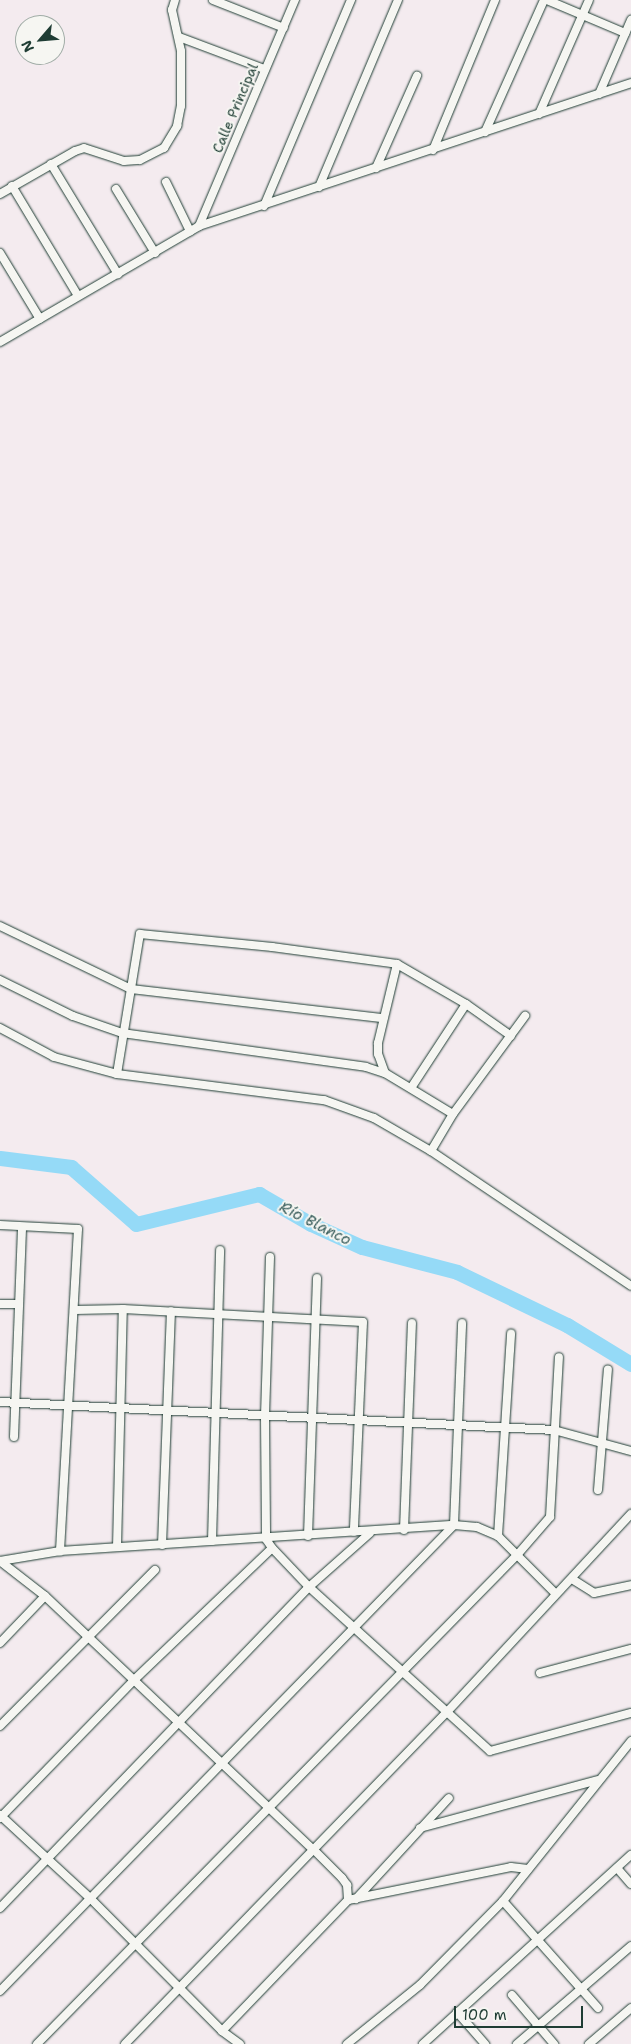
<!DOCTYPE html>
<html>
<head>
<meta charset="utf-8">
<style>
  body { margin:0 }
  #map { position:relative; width:631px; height:2044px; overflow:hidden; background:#f4ebef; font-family:"Shantell Sans",sans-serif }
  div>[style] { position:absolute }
  .river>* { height:15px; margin:-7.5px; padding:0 7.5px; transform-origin:7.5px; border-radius:7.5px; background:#95daf7 }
  .roads { filter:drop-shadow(0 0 1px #1f3d34) drop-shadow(0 0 1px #1f3d34) }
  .minor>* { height:8px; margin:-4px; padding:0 4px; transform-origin:4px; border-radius:4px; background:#f6f6f2 }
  span { translate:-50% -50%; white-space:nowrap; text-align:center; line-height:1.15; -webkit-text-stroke:4px #f6f6f2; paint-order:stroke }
  .street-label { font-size:14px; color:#1f3d34 }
  .water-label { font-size:15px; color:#375c5b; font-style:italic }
  .north { position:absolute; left:15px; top:15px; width:50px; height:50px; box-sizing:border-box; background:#f6f6f2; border:1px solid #a0aca6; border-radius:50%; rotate:243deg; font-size:14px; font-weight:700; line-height:20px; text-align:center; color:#1f3d34 }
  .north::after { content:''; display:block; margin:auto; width:18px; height:22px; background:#1f3d34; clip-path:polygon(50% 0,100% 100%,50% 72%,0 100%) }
  .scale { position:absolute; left:454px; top:2006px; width:129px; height:22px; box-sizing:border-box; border:2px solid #1f3d34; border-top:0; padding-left:6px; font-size:15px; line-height:18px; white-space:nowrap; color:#1f3d34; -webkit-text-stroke:4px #f6f6f2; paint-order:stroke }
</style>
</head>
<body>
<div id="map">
  <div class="river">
    <i style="left:0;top:1158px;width:72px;rotate:7.2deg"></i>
    <i style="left:71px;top:1167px;width:86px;rotate:41.2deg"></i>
    <i style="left:136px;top:1224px;width:127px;rotate:-13.7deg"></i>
    <i style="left:259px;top:1194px;width:60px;rotate:30deg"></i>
    <i style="left:311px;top:1224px;width:56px;rotate:24.3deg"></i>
    <i style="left:362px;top:1247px;width:98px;rotate:14.7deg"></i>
    <i style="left:457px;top:1272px;width:122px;rotate:25.7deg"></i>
    <i style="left:567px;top:1325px;width:75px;rotate:31.4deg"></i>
  </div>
  <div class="roads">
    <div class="minor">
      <i style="left:213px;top:0;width:76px;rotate:21.5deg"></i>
      <i style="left:547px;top:0;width:85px;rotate:22.9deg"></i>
      <i style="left:179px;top:37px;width:91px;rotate:20.6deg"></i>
      <i style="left:599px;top:94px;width:81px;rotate:-66.6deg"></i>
      <i style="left:539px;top:114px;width:124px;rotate:-66.3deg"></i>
      <i style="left:485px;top:132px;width:145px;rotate:-65.9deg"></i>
      <i style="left:433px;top:150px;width:162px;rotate:-67.5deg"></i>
      <i style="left:51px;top:164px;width:129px;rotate:58.7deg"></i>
      <i style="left:376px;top:168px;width:101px;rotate:-66deg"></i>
      <i style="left:166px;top:182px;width:55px;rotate:63.9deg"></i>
      <i style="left:12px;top:186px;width:128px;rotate:59deg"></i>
      <i style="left:319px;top:187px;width:203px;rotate:-67.1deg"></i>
      <i style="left:116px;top:189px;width:75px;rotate:58.6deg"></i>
      <i style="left:0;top:194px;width:86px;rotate:-29.8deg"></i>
      <i style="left:75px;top:151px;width:9px;rotate:-18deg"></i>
      <i style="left:84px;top:148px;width:42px;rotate:18deg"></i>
      <i style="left:124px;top:161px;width:16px;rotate:-4deg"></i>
      <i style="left:140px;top:160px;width:27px;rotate:-27deg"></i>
      <i style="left:164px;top:148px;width:26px;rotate:-59deg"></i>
      <i style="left:177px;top:126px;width:20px;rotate:-79deg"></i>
      <i style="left:181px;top:106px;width:55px;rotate:-90deg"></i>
      <i style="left:181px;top:51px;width:42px;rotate:-102.4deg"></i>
      <i style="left:172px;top:10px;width:10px;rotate:-73deg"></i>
      <i style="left:264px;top:206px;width:224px;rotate:-67.1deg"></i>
      <i style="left:199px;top:226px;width:246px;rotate:-67deg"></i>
      <i style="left:0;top:253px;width:77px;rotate:58.8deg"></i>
      <i style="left:0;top:342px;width:230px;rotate:-30.2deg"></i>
      <i style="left:199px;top:226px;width:455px;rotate:-18.3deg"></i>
      <i style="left:0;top:926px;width:145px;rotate:25.7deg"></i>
      <i style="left:131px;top:989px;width:254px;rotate:6.6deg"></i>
      <i style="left:0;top:980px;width:81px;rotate:26.3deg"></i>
      <i style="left:73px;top:1016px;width:52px;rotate:19.1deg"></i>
      <i style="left:122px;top:1033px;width:246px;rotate:7.9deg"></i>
      <i style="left:366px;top:1067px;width:20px;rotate:18deg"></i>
      <i style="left:385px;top:1073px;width:79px;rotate:31.1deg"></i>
      <i style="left:0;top:1028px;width:61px;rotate:28.2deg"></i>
      <i style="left:54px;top:1057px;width:65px;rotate:15.1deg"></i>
      <i style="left:117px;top:1074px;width:209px;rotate:7.2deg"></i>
      <i style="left:324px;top:1100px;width:53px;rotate:19.8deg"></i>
      <i style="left:374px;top:1118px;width:66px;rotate:30.1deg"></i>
      <i style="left:431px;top:1151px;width:241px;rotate:34deg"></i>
      <i style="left:385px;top:1073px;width:20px;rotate:-110deg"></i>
      <i style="left:378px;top:1054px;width:11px;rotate:-90deg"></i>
      <i style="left:378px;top:1043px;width:81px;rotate:-76.5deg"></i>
      <i style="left:117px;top:1074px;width:142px;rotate:-80.7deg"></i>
      <i style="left:140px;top:934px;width:133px;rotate:5.6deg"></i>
      <i style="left:272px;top:947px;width:126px;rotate:7.7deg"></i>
      <i style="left:397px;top:964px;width:80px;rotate:30.1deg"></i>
      <i style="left:466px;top:1004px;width:55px;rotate:35.4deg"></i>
      <i style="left:411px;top:1088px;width:100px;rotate:-56.8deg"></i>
      <i style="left:431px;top:1151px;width:43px;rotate:-59.3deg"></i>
      <i style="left:453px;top:1114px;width:122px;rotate:-53.7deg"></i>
      <i style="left:0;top:1225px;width:78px;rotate:2.9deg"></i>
      <i style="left:78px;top:1229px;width:323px;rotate:93.2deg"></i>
      <i style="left:270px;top:1257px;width:160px;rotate:91.8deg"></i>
      <i style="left:265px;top:1417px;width:122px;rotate:89.5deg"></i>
      <i style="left:266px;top:1539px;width:11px;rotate:56deg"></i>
      <i style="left:272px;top:1548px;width:54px;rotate:46.5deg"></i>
      <i style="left:309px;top:1587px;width:244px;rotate:42.2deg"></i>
      <i style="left:490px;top:1751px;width:146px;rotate:-15.1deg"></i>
      <i style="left:0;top:1304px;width:19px"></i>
      <i style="left:75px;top:1310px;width:48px;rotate:-1.2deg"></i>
      <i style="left:123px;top:1309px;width:240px;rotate:3.1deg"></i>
      <i style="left:363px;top:1322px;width:210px;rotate:92.5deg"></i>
      <i style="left:0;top:1402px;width:555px;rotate:2.89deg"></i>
      <i style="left:554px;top:1430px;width:80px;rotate:15.3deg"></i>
      <i style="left:14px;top:1437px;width:210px;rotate:-87.8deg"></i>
      <i style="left:598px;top:1490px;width:121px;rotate:-85.3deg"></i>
      <i style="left:404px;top:1530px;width:207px;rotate:-87.8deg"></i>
      <i style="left:308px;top:1536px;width:258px;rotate:-88deg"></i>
      <i style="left:498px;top:1536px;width:203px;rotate:-86.3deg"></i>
      <i style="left:212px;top:1541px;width:291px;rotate:-88.4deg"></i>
      <i style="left:162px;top:1545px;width:234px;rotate:-87.8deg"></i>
      <i style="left:117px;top:1547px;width:238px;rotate:-88.6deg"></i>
      <i style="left:0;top:1561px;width:57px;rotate:37.9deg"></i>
      <i style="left:45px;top:1596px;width:369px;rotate:43.4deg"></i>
      <i style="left:313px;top:1849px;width:41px;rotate:45deg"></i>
      <i style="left:342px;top:1878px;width:9px;rotate:54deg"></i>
      <i style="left:347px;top:1885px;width:15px;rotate:86deg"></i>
      <i style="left:348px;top:1900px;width:166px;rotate:-11.4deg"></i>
      <i style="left:511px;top:1867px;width:17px;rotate:7deg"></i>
      <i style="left:0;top:1561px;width:61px;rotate:-9.5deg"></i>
      <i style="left:60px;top:1551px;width:395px;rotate:-3.8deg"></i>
      <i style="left:454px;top:1525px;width:23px;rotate:5deg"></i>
      <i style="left:477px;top:1527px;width:23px;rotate:23deg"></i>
      <i style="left:498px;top:1536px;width:82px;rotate:45deg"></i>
      <i style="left:572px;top:1579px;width:26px;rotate:32deg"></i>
      <i style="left:594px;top:1593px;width:38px;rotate:-12deg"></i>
      <i style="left:0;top:1643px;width:65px;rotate:-46.2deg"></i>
      <i style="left:540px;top:1673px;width:94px;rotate:-14.8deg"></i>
      <i style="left:0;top:1726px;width:220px;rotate:-45.2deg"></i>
      <i style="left:0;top:1815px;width:122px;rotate:42.7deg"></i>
      <i style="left:90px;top:1898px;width:187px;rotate:45.2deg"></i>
      <i style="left:222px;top:2031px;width:22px;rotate:36deg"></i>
      <i style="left:0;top:1818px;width:191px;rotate:-45.8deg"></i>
      <i style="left:133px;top:1681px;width:192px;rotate:-43.7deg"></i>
      <i style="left:420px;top:1828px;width:184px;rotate:-15.1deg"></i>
      <i style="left:617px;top:1868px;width:21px;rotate:49deg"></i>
      <i style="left:356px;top:1899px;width:137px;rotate:-47.4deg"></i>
      <i style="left:503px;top:1901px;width:143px;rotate:48.4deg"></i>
      <i style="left:0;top:1908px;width:446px;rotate:-46.1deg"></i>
      <i style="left:309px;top:1587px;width:81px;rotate:-41.5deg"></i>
      <i style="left:0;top:1991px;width:651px;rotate:-45.75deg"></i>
      <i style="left:454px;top:1525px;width:202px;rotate:-87.7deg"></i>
      <i style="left:512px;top:1995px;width:65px;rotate:49.4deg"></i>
      <i style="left:457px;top:2012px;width:43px;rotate:48.8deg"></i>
      <i style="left:222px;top:2031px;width:182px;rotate:-46.1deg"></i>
      <i style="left:37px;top:2044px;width:687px;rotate:-45.53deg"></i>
      <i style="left:518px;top:1554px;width:49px;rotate:-49.1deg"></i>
      <i style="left:550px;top:1517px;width:160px;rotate:-86.8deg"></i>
      <i style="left:125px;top:2044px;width:461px;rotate:-45.9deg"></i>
      <i style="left:446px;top:1713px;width:272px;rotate:-47.1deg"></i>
      <i style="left:347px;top:2044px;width:94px;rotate:-38.9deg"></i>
      <i style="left:420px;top:1985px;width:118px;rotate:-45.3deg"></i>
      <i style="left:503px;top:1901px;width:205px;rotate:-51.3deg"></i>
      <i style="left:423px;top:2044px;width:281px;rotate:-42.3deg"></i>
      <i style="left:517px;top:2044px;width:150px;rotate:-40.7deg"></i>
      <i style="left:589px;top:2044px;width:55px;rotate:-40.6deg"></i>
    </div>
  </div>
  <div class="street-label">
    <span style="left:235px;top:108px;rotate:-67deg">Calle Principal</span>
  </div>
  <div class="water-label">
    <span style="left:315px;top:1224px;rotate:27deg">Río Blanco</span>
  </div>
  <div class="north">N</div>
  <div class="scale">100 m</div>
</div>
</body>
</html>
